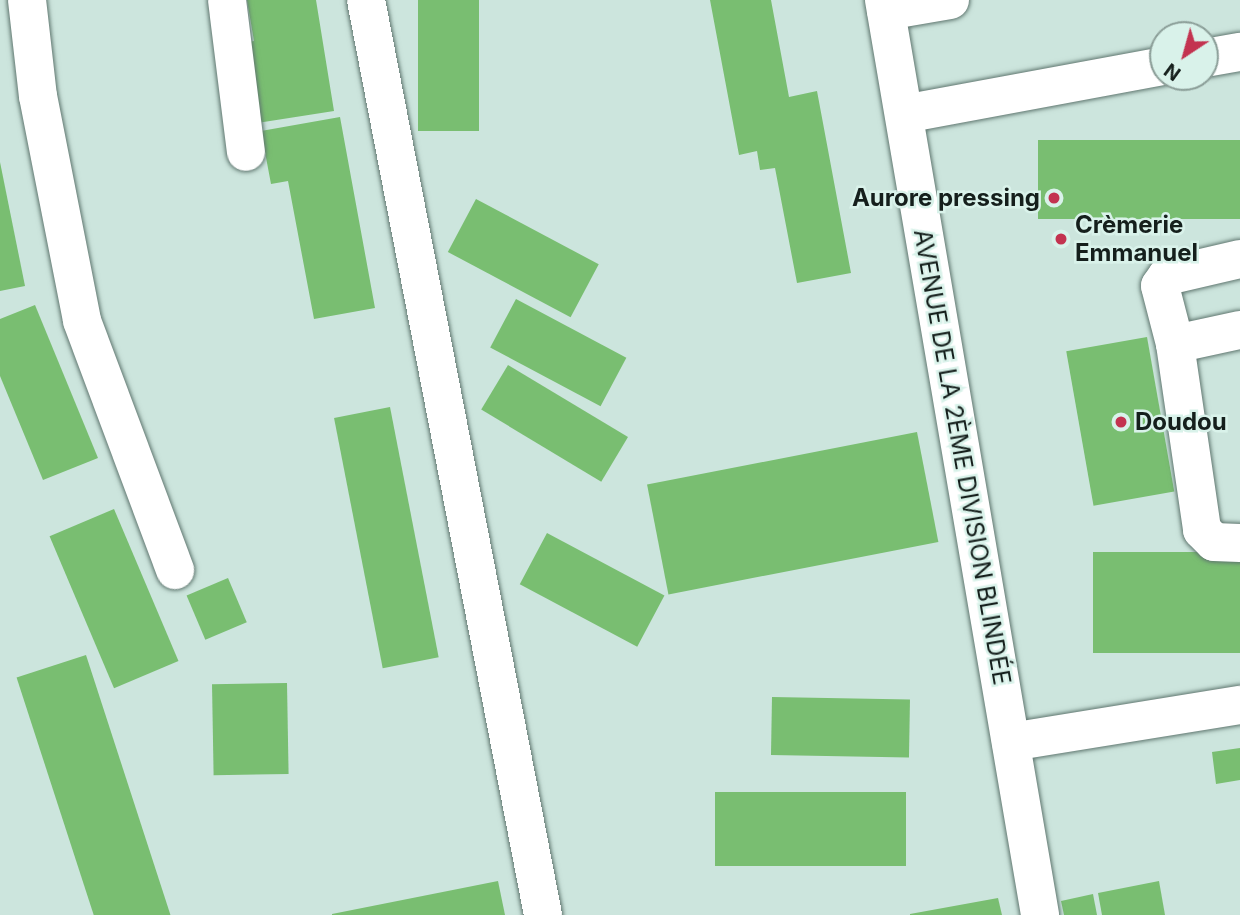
<!DOCTYPE html>
<html>
<head>
<meta charset="utf-8">
<style>
  body { margin:0 }
  #map { position:relative; width:1240px; height:915px; overflow:hidden; background:#cce5dd; font-family:Inter,sans-serif }
  div>[style] { position:absolute }
  .building>* { inset:0; background:#79be71; transform-origin:0 0 }
  .roads { filter:drop-shadow(0 0 2px #607770) drop-shadow(0 0 2px #607770) }
  .minor>* { height:38px; margin:-19px; padding:0 19px; transform-origin:19px; border-radius:19px; background:#fff }
  .dots>* { width:19px; height:19px; translate:-50% -50%; box-sizing:border-box; border:4px solid #d9f2ea; border-radius:50% }
  span { translate:-50% -50%; white-space:nowrap; text-align:center; line-height:1.15; -webkit-text-stroke:5px #d9f2ea; paint-order:stroke }
  .poi-label { font-size:24px; color:#151f1c; font-weight:700 }
  .right { translate:-100% -50%; text-align:right }
  .left { translate:0 -50%; text-align:left }
  .street-label { font-size:24px; color:#151f1c }
  .north { position:absolute; left:1149px; top:21px; width:70px; height:70px; box-sizing:border-box; background:#d9f2ea; border:2px solid #8b9e98; border-radius:50%; rotate:216deg; font-size:19px; font-weight:700; line-height:28px; text-align:center; color:#151f1c }
  .north::after { content:''; display:block; margin:auto; width:24px; height:32px; background:#c33350; clip-path:polygon(50% 0,100% 100%,50% 72%,0 100%) }
</style>
</head>
<body>
<div id="map">
  <div class="building">
    <i style="clip-path:polygon(247px 0,316px 0,334px 111px,250px 124px,236px 44px,254px 41px)"></i>
    <i style="left:418px;top:0;width:61px;height:131px"></i>
    <i style="clip-path:polygon(710px 0,771px 0,789px 97px,817px 91px,851px 273px,797px 283px,775px 168px,760px 170px,757px 151px,739px 155px)"></i>
    <i style="clip-path:polygon(340px 117px,375px 308px,314px 319px,288px 181px,271px 184px,261px 131px)"></i>
    <i style="left:1240px;top:140px;width:79px;height:202px;rotate:90deg"></i>
    <i style="clip-path:polygon(0 162px,25px 286px,0 291px)"></i>
    <i style="left:476px;top:199px;width:139px;height:60px;rotate:28deg"></i>
    <i style="left:516px;top:299px;width:125px;height:55px;rotate:28deg"></i>
    <i style="clip-path:polygon(35px 305px,98px 458px,43px 480px,0 376px,0 319px)"></i>
    <i style="left:1147px;top:337px;width:157px;height:82px;rotate:80deg"></i>
    <i style="left:508px;top:365px;width:140px;height:52px;rotate:31deg"></i>
    <i style="left:390px;top:407px;width:255px;height:57px;rotate:79deg"></i>
    <i style="left:917px;top:432px;width:112px;height:275px;rotate:79deg"></i>
    <i style="left:114px;top:509px;width:165px;height:70px;rotate:67deg"></i>
    <i style="left:547px;top:533px;width:133px;height:58px;rotate:28deg"></i>
    <i style="left:1240px;top:552px;width:101px;height:147px;rotate:90deg"></i>
    <i style="left:228px;top:578px;width:48px;height:45px;rotate:67deg"></i>
    <i style="left:86px;top:655px;width:274px;height:73px;rotate:72deg"></i>
    <i style="left:287px;top:683px;width:91px;height:75px;rotate:89deg"></i>
    <i style="left:772px;top:697px;width:138px;height:58px;rotate:1deg"></i>
    <i style="clip-path:polygon(1240px 748px,1240px 780px,1216px 784px,1212px 752px)"></i>
    <i style="left:715px;top:792px;width:191px;height:74px"></i>
    <i style="clip-path:polygon(498px 881px,505px 915px,332px 915px,332px 914px)"></i>
    <i style="clip-path:polygon(1159px 881px,1165px 915px,1102px 915px,1098px 893px)"></i>
    <i style="clip-path:polygon(1093px 894px,1097px 915px,1064px 915px,1061px 901px)"></i>
    <i style="clip-path:polygon(998px 898px,1002px 915px,910px 915px,910px 914px)"></i>
  </div>
  <div class="roads">
    <div class="minor">
      <i style="left:27px;top:0;width:97px;rotate:83.5deg"></i>
      <i style="left:38px;top:96px;width:229px;rotate:78.9deg"></i>
      <i style="left:82px;top:321px;width:266px;rotate:69.5deg"></i>
      <i style="left:227px;top:0;width:153px;rotate:82.9deg"></i>
      <i style="left:366px;top:0;width:932px;rotate:79.05deg"></i>
      <i style="left:884px;top:0;width:928px;rotate:80.32deg"></i>
      <i style="left:886px;top:11px;width:65px;rotate:-9.8deg"></i>
      <i style="left:1205px;top:58px;width:36px;rotate:-10deg"></i>
      <i style="left:904px;top:114px;width:263px;rotate:-10.5deg"></i>
      <i style="left:1240px;top:259px;width:75px;rotate:166.9deg"></i>
      <i style="left:1167px;top:276px;width:12px;rotate:125deg"></i>
      <i style="left:1160px;top:286px;width:60px;rotate:75.5deg"></i>
      <i style="left:1175px;top:344px;width:188px;rotate:81.7deg"></i>
      <i style="left:1202px;top:530px;width:17px;rotate:45deg"></i>
      <i style="left:1214px;top:542px;width:26px;rotate:2deg"></i>
      <i style="left:1175px;top:344px;width:66px;rotate:-12.2deg"></i>
      <i style="left:1011px;top:742px;width:232px;rotate:-9.2deg"></i>
    </div>
  </div>
  <div class="dots">
    <i style="left:1054px;top:198px;background:#c33350"></i>
    <i style="left:1061px;top:239px;background:#c33350"></i>
    <i style="left:1121px;top:422px;background:#c33350"></i>
  </div>
  <div class="poi-label">
    <span class="right" style="left:1040px;top:198px">Aurore pressing</span>
    <span class="left" style="left:1075px;top:239px">Crèmerie<br>Emmanuel</span>
    <span class="left" style="left:1135px;top:422px">Doudou</span>
  </div>
  <div class="street-label">
    <span style="left:962px;top:457px;rotate:80deg">AVENUE DE LA 2ÈME DIVISION BLINDÉE</span>
  </div>
  <div class="north">N</div>
</div>
</body>
</html>
